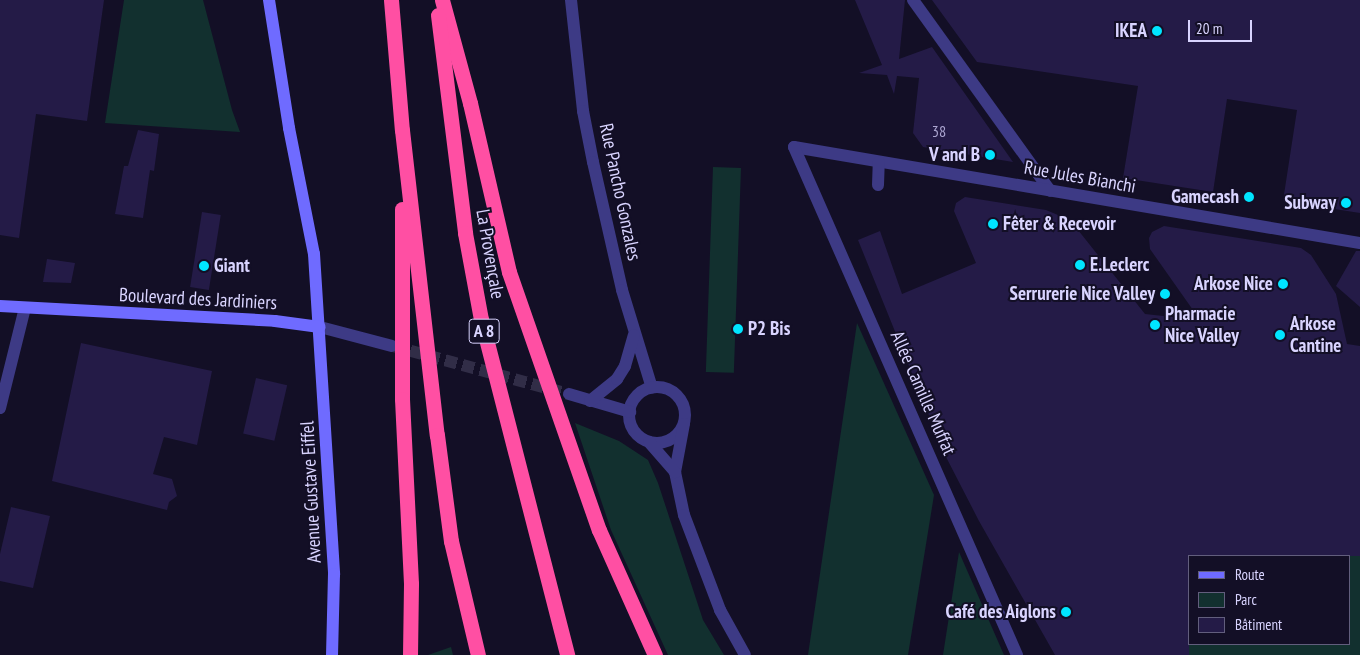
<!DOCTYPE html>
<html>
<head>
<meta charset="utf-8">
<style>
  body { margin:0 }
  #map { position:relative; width:1360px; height:655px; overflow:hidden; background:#130f26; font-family:"PT Sans Narrow",sans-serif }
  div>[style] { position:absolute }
  .green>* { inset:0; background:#12302f; transform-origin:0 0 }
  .building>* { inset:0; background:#241b47; transform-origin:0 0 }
  .street-tunnel>* { height:12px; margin-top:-6px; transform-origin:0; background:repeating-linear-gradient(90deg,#312d47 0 12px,transparent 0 18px) }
  .street>* { height:12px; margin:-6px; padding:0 6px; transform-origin:6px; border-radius:6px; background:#3d3a85 }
  .street>.ring { margin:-6px; padding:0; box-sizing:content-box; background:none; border:12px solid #3d3a85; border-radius:50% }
  .secondary>* { height:12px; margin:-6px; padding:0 6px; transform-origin:6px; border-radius:6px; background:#6f6bff }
  .highway>* { height:15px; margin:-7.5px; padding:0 7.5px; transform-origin:7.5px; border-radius:7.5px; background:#ff4fa3 }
  .dots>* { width:14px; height:14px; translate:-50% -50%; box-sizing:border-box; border:2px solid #130f26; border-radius:50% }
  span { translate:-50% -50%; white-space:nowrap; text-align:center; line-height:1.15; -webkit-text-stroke:4px #130f26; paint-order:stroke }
  .number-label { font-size:16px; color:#aca6d1 }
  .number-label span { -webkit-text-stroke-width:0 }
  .shield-label span { padding:1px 4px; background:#130f26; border:1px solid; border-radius:4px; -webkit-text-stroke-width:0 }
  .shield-label { font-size:18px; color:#d9d4ff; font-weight:700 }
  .poi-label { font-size:19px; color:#d9d4ff; font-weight:700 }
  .right { translate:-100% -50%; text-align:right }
  .left { translate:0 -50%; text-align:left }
  .street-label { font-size:19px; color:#d9d4ff }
  .legend { position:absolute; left:1188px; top:555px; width:162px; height:90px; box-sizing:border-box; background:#130f26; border:1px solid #625e7d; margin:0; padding:6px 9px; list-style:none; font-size:15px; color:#d9d4ff }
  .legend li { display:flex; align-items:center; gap:10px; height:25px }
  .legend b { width:25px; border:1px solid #625e7d }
  .scale { position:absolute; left:1188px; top:20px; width:64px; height:22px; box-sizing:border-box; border:2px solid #d9d4ff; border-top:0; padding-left:6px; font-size:15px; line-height:18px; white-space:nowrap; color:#d9d4ff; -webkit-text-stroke:4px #130f26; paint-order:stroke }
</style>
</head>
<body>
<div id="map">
  <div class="green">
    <i style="clip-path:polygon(124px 0,203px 0,232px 110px,240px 132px,105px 123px)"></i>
    <i style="left:713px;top:167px;width:28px;height:205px;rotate:2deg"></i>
    <i style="clip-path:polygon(857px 323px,934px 495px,908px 655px,808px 655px)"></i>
    <i style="clip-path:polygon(575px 423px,619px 441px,648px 460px,658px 483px,703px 620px,724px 655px,668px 655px,611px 530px)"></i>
    <i style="clip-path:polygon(1360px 426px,1360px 655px,1181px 655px,1189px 644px,1349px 644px,1349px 556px,1203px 556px,1208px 538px)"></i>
    <i style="clip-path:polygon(959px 552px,1004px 655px,943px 655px)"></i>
    <i style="clip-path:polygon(451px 647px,453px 655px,428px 655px)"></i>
  </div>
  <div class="building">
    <i style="clip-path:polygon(0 0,104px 0,87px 121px,36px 114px,19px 238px,0 235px)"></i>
    <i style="clip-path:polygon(855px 0,905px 0,899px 59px,932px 47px,1013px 162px,923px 147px,913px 133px,919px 78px,897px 76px,894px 94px,887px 75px,859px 73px,882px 65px)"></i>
    <i style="clip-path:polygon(932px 0,1360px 0,1360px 213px,1283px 201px,1297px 110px,1227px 99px,1213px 192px,1123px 178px,1138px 86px,977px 62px)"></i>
    <i style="clip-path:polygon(138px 130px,159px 134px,154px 171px,150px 170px,143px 218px,115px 214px,124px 166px,128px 166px)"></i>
    <i style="clip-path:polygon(965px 197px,1046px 210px,1058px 215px,1078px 230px,1145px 314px,1200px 320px,1150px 249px,1149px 238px,1152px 232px,1164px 226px,1301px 248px,1311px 255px,1336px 294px,1347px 344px,1360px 346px,1360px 556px,1189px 556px,1189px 655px,1055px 655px,979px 521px,945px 455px,858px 240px,880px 231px,902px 294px,976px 263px,954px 211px,956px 203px)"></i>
    <i style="left:202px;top:212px;width:19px;height:76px;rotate:9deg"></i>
    <i style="clip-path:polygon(1356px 251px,1360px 251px,1360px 307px,1336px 286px)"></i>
    <i style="clip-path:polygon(47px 259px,75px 263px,71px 283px,43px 282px)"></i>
    <i style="clip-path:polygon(81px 343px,212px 371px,197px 445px,164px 437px,153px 474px,172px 479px,177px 496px,169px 502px,167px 510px,52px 481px)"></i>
    <i style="left:256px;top:378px;width:32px;height:57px;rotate:13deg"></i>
    <i style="clip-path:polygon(11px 507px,50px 516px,33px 588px,0 581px,0 554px)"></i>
  </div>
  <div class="street-tunnel">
    <i style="left:393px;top:346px;width:182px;rotate:15.3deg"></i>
  </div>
  <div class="street">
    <i style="left:571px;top:0;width:112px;rotate:83.8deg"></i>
    <i style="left:583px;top:111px;width:52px;rotate:78.9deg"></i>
    <i style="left:593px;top:162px;width:131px;rotate:77.2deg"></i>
    <i style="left:622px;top:290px;width:102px;rotate:73deg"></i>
    <i style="left:913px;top:0;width:235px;rotate:54.3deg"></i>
    <i style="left:794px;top:147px;width:574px;rotate:9.63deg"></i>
    <i style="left:794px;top:147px;width:555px;rotate:66.3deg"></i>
    <i style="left:878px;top:185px;width:23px;rotate:-88deg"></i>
    <i style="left:320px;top:327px;width:74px;rotate:14.8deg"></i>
    <i class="ring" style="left:629px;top:387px;width:44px;height:44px"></i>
    <i style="left:569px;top:394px;width:64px;rotate:16.4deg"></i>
    <i style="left:590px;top:401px;width:35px;rotate:-39deg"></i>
    <i style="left:617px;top:379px;width:15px;rotate:-58deg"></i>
    <i style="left:625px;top:366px;width:32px;rotate:-74deg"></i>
    <i style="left:0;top:408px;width:103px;rotate:-76deg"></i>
    <i style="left:684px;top:424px;width:49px;rotate:100.6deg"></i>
    <i style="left:675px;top:472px;width:44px;rotate:78.2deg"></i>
    <i style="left:684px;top:515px;width:102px;rotate:69.2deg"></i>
    <i style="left:720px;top:610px;width:51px;rotate:60.9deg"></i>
    <i style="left:649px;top:442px;width:40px;rotate:49deg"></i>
  </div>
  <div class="secondary">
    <i style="left:269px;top:0;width:130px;rotate:81.1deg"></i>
    <i style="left:289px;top:128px;width:128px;rotate:78.8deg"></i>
    <i style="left:314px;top:254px;width:321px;rotate:86.4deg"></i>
    <i style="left:334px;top:574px;width:81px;rotate:91.4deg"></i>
    <i style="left:0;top:306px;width:275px;rotate:3.1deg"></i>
    <i style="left:275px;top:321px;width:45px;rotate:7.6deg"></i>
  </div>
  <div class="highway">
    <i style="left:391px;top:0;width:130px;rotate:85.2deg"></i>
    <i style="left:402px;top:130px;width:307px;rotate:83.5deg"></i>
    <i style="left:437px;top:435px;width:107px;rotate:82.5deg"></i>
    <i style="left:451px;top:541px;width:117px;rotate:76.7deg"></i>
    <i style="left:442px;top:0;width:107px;rotate:74.8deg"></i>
    <i style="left:470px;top:103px;width:173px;rotate:77deg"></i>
    <i style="left:509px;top:272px;width:273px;rotate:70.8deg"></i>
    <i style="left:599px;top:530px;width:137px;rotate:65.9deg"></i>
    <i style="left:438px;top:15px;width:220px;rotate:82.9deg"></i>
    <i style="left:465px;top:233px;width:87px;rotate:79.5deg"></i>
    <i style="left:481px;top:319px;width:347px;rotate:75.6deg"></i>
    <i style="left:402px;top:209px;width:190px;rotate:90deg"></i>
    <i style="left:402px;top:399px;width:185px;rotate:87.2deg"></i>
    <i style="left:411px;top:584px;width:71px;rotate:90.8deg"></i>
  </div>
  <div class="dots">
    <i style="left:1157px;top:31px;background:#00e5ff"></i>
    <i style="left:990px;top:155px;background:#00e5ff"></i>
    <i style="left:1249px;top:197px;background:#00e5ff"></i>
    <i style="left:1346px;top:203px;background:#00e5ff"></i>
    <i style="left:993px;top:224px;background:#00e5ff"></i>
    <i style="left:1080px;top:265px;background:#00e5ff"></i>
    <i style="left:204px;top:266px;background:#00e5ff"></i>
    <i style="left:1283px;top:284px;background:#00e5ff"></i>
    <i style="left:1165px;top:294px;background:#00e5ff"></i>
    <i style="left:1155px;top:325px;background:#00e5ff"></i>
    <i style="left:738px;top:329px;background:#00e5ff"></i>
    <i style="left:1280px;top:335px;background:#00e5ff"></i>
    <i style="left:1066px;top:612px;background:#00e5ff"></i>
  </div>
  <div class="number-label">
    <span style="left:939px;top:131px">38</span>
  </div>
  <div class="shield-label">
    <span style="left:484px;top:331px">A 8</span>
  </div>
  <div class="poi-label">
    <span class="right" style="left:1147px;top:31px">IKEA</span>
    <span class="right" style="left:980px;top:155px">V and B</span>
    <span class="right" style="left:1239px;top:197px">Gamecash</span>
    <span class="right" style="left:1336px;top:203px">Subway</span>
    <span class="left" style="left:1003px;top:224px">Fêter &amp; Recevoir</span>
    <span class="left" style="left:1090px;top:265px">E.Leclerc</span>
    <span class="left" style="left:214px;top:266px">Giant</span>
    <span class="right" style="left:1273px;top:284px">Arkose Nice</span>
    <span class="right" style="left:1155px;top:294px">Serrurerie Nice Valley</span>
    <span class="left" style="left:1165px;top:325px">Pharmacie<br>Nice Valley</span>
    <span class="left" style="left:1290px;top:335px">Arkose<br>Cantine</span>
    <span class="left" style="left:748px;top:329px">P2 Bis</span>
    <span class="right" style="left:1056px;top:612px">Café des Aiglons</span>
  </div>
  <div class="street-label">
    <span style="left:1080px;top:177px;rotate:10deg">Rue Jules Bianchi</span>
    <span style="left:620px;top:192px;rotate:78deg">Rue Pancho Gonzales</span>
    <span style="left:490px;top:254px;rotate:80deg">La Provençale</span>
    <span style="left:198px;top:299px;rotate:3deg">Boulevard des Jardiniers</span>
    <span style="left:923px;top:393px;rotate:66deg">Allée Camille Muffat</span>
    <span style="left:311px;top:492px;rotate:-93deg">Avenue Gustave Eiffel</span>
  </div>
  <ul class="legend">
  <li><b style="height:6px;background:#6f6bff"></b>Route</li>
  <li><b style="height:14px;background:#12302f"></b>Parc</li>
  <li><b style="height:14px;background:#241b47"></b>Bâtiment</li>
  </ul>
  <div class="scale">20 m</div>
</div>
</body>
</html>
